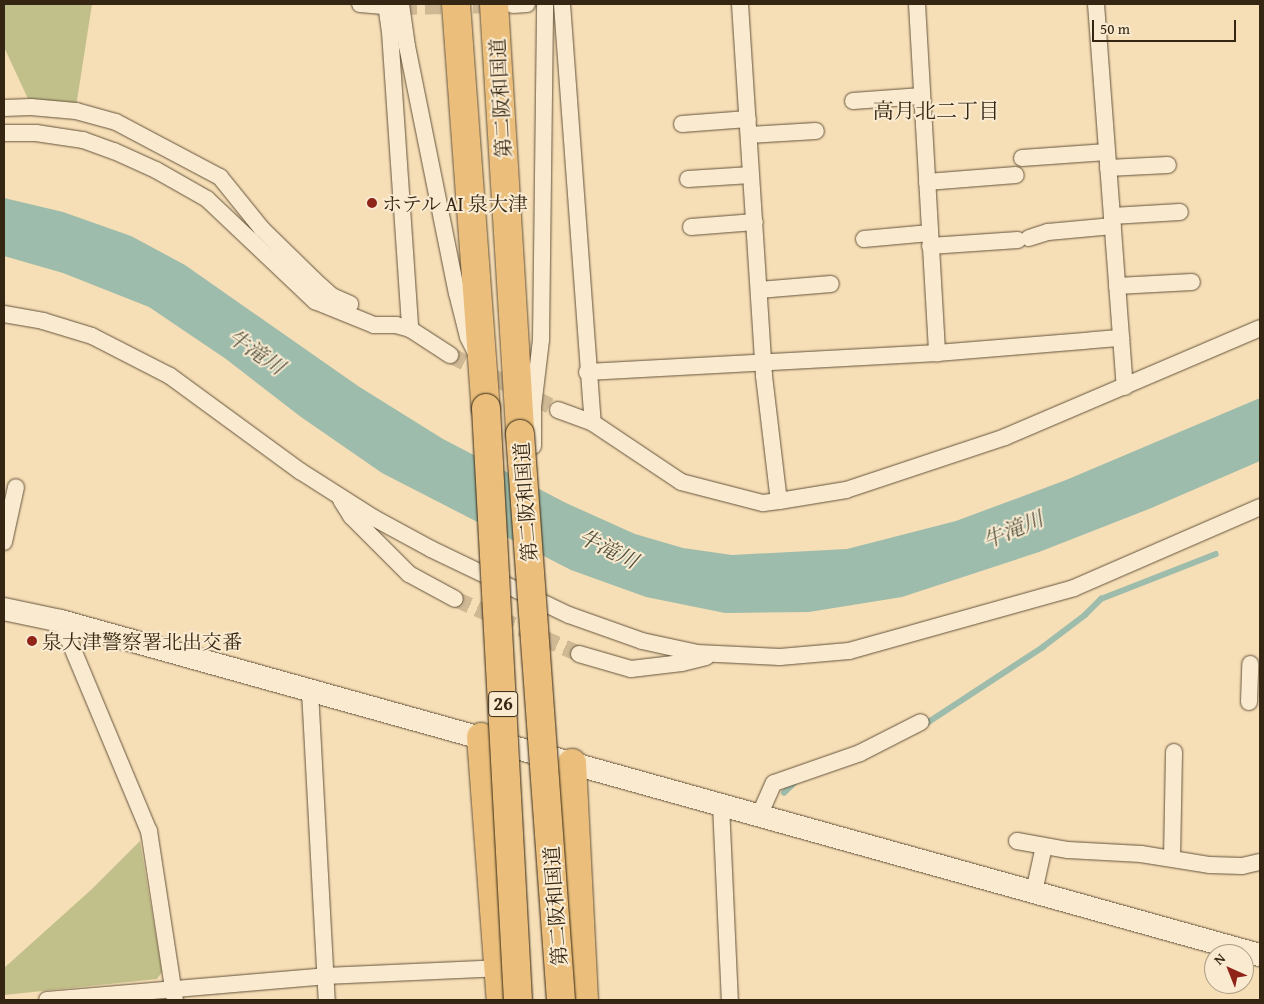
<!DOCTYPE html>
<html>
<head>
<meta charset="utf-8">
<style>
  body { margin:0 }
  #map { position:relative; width:1264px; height:1004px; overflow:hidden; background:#f6deb6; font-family:"Gentium Book Plus","Noto Serif JP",serif }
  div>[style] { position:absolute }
  .green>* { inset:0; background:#c2c08a }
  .water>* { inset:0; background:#9dbcab }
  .stream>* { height:5.5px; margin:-2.75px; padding:0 2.75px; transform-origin:2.75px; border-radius:2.75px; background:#9dbcab }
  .street-tunnel>* { height:16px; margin-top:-8px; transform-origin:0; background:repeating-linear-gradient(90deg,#cfb995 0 16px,transparent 0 24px) }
  .roads { filter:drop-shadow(0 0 1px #65543c) drop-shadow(0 0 1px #65543c) }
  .street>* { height:16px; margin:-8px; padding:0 8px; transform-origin:8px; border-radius:8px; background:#f9ead0 }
  .secondary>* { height:22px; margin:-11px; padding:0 11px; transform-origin:11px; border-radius:11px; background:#f9ead0 }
  .highway>* { height:28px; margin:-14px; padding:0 14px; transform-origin:14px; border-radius:14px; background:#ebbf7b }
  .bridges { filter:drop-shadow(0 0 1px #352613) drop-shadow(0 0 1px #352613) }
  .highway-bridge>* { height:28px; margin:-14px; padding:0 14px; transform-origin:14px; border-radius:14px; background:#ebbf7b }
  .dots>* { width:14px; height:14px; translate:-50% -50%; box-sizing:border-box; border:2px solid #f9ead0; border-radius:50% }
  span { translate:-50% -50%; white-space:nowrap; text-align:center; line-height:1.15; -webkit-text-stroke:4px #f9ead0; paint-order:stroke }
  .shield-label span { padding:1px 4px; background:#f9ead0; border:1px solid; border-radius:4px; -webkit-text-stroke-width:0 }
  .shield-label { font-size:19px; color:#352613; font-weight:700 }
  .street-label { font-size:20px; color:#352613 }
  .poi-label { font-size:20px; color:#352613 }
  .left { translate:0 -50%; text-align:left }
  .neighbourhood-label { font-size:21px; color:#352613 }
  .water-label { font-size:21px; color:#545341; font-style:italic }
  .frame { position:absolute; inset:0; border:5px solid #352613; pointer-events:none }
  .north { position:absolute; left:1204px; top:944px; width:50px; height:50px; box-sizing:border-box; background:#f9ead0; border:1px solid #ab9c84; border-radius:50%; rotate:316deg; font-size:14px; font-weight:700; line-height:20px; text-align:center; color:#352613 }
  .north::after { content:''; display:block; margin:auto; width:18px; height:22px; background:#8f2418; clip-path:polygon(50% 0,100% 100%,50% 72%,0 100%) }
  .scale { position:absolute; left:1092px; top:20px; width:144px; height:22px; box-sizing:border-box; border:2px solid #352613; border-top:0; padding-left:6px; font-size:15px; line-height:18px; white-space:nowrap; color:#352613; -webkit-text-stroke:4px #f9ead0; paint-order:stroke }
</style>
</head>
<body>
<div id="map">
  <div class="green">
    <i style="clip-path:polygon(4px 4px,92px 4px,76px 107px,29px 101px,4px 47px)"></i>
    <i style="clip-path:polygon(140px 841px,162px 972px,157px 979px,4px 995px,4px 968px,92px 889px)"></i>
  </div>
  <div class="water">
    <i style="clip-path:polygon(4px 198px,63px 212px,131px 236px,185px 265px,358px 386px,443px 439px,566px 503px,635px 534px,683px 548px,732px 555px,847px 549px,956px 521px,1066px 480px,1260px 398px,1260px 461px,1149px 509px,1039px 552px,902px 597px,809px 612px,725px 613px,646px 597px,571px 570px,382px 473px,301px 417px,226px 359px,149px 307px,63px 273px,4px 256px)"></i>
  </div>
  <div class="stream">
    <i style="left:924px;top:725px;width:142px;rotate:-33.2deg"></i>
    <i style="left:1043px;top:647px;width:53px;rotate:-37.3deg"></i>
    <i style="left:1085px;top:615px;width:23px;rotate:-45deg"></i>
    <i style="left:1101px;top:599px;width:123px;rotate:-21.4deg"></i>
    <i style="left:784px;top:793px;width:16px;rotate:-45deg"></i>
  </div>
  <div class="street-tunnel">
    <i style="left:401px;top:7px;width:100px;rotate:-1.1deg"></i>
    <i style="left:450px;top:355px;width:121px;rotate:27deg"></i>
    <i style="left:455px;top:599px;width:136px;rotate:23.9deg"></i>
  </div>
  <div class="roads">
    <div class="street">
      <i style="left:360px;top:4px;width:35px;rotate:5deg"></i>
      <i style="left:386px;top:4px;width:28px;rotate:82deg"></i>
      <i style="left:390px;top:32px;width:298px;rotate:86.1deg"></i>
      <i style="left:401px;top:4px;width:42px;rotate:81.9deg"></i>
      <i style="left:407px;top:46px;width:252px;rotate:78.6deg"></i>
      <i style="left:457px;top:293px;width:45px;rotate:76deg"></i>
      <i style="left:468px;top:337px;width:16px;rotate:63deg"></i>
      <i style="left:562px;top:4px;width:420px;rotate:85.8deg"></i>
      <i style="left:740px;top:4px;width:373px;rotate:86.3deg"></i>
      <i style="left:764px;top:376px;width:126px;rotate:83.2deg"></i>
      <i style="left:917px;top:4px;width:350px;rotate:86.7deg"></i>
      <i style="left:1096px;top:4px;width:384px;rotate:85.7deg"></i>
      <i style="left:513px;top:5px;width:14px;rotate:-4deg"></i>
      <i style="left:853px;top:101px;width:69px;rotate:-4.1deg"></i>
      <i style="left:4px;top:108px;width:27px;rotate:-2deg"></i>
      <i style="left:31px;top:107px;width:45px;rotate:5.1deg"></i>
      <i style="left:76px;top:111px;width:41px;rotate:15.4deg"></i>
      <i style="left:116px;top:122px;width:118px;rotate:27.9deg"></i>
      <i style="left:220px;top:177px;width:67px;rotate:51.1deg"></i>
      <i style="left:262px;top:229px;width:73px;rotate:44.4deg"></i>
      <i style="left:314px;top:280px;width:24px;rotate:42deg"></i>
      <i style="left:332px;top:296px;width:20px;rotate:24deg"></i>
      <i style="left:682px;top:124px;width:66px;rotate:-4.3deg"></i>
      <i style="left:4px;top:133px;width:32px"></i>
      <i style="left:36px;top:133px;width:48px;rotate:8.5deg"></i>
      <i style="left:83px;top:140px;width:33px;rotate:20deg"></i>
      <i style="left:114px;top:151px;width:46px;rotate:24.3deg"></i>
      <i style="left:156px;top:170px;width:59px;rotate:29.6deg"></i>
      <i style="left:207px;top:199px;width:149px;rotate:43.4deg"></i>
      <i style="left:315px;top:301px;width:64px;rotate:22.1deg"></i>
      <i style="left:374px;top:325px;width:22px"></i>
      <i style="left:396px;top:325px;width:15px;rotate:16deg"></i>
      <i style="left:410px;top:329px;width:48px;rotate:33deg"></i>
      <i style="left:749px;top:135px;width:67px;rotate:-3.4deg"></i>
      <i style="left:1022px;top:158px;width:85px;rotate:-4deg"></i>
      <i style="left:1108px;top:168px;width:60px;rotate:-2.9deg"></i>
      <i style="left:688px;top:179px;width:63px;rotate:-3.6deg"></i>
      <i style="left:927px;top:182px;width:89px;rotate:-4.5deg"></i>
      <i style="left:1112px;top:216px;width:68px;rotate:-3.4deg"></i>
      <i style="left:691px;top:227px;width:64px;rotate:-4.5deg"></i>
      <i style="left:1029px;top:238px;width:20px;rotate:-18deg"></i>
      <i style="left:1048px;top:232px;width:65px;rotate:-5.3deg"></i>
      <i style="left:864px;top:239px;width:66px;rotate:-5.2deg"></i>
      <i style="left:930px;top:246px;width:88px;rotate:-3.9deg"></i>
      <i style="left:1117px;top:286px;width:75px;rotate:-3.1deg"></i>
      <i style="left:759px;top:290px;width:72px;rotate:-4.8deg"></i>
      <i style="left:4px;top:314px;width:40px;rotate:10deg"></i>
      <i style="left:43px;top:321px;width:51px;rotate:17deg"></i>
      <i style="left:92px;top:336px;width:88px;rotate:27.1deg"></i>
      <i style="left:170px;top:376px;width:161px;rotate:36.2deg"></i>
      <i style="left:300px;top:471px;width:88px;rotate:32.4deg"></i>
      <i style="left:374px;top:518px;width:65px;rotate:28.5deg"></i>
      <i style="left:431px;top:549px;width:153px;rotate:25.6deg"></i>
      <i style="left:569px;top:615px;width:77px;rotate:19.6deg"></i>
      <i style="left:642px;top:641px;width:56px;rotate:12.3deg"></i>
      <i style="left:697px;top:653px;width:83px;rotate:2.8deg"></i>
      <i style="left:780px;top:657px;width:69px;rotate:-5deg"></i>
      <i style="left:849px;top:651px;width:234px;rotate:-15.6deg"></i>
      <i style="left:1074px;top:588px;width:203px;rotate:-23.5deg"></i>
      <i style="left:587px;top:372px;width:351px;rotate:-3.1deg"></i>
      <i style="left:937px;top:353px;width:185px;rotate:-4.7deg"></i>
      <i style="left:558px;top:410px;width:37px;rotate:20deg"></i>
      <i style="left:593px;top:423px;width:106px;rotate:33.8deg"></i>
      <i style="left:681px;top:482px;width:85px;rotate:14.4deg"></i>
      <i style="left:763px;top:503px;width:16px;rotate:-7deg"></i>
      <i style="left:779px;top:501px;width:68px;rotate:-9.3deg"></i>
      <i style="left:846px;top:490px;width:168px;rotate:-18.4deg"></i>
      <i style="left:1005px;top:437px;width:277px;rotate:-23.1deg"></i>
      <i style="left:533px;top:446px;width:39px;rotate:-90deg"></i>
      <i style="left:533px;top:407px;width:67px;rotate:-83.2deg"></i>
      <i style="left:541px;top:340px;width:336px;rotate:-89.3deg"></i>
      <i style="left:341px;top:500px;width:19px;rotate:58deg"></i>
      <i style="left:351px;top:516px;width:82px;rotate:45deg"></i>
      <i style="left:409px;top:574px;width:52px;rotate:28.5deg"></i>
      <i style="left:4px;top:542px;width:56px;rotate:-77.7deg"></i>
      <i style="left:61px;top:621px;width:228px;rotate:67.3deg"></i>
      <i style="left:149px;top:831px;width:171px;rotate:81.3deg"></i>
      <i style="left:579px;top:654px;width:54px;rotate:16.1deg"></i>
      <i style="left:631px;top:669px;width:51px;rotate:-6.7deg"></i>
      <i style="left:682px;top:663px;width:25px;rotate:-14deg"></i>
      <i style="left:310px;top:691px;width:309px;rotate:86.9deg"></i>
      <i style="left:1249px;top:702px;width:38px;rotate:-88deg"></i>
      <i style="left:721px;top:805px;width:195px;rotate:87.4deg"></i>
      <i style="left:759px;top:816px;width:36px;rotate:-66deg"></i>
      <i style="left:774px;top:783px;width:91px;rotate:-19.2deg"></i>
      <i style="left:860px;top:753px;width:68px;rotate:-26.9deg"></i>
      <i style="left:1017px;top:841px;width:52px;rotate:10deg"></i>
      <i style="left:1068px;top:850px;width:73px;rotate:3.1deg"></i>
      <i style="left:1141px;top:854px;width:70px;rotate:9.1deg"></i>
      <i style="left:1210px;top:865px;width:32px;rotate:2deg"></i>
      <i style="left:1242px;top:866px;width:18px;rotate:-13deg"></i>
      <i style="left:1172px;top:858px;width:106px;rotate:-88.9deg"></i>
      <i style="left:1034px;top:892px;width:47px;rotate:-77.7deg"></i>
      <i style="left:47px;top:1000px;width:279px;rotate:-4.9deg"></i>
      <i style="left:325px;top:976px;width:173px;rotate:-2.6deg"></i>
    </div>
    <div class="secondary">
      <i style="left:4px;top:609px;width:58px;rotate:11.9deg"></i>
      <i style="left:61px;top:621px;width:1245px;rotate:15.57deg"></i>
    </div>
    <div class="highway">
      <i style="left:456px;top:4px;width:405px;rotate:85.8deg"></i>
      <i style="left:494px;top:4px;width:431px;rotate:86.5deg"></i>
      <i style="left:481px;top:737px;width:264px;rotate:85.7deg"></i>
      <i style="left:572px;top:763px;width:237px;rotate:87.1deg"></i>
    </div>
  </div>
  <div class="bridges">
    <div class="highway-bridge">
      <i style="left:486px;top:408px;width:593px;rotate:86.91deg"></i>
      <i style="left:520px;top:434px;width:567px;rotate:85.86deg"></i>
    </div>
  </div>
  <div class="dots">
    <i style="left:372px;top:203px;background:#8f2418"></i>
    <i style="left:32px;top:641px;background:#8f2418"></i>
  </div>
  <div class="shield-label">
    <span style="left:503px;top:704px">26</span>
  </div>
  <div class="street-label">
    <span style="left:500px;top:98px;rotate:-93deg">第二阪和国道</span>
    <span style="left:525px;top:502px;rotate:-94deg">第二阪和国道</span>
    <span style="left:555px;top:906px;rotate:-94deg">第二阪和国道</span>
  </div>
  <div class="poi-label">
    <span class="left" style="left:382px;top:203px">ホテル AI 泉大津</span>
    <span class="left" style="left:42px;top:641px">泉大津警察署北出交番</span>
  </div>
  <div class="neighbourhood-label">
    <span style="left:936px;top:111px">高月北二丁目</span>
  </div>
  <div class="water-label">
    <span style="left:256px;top:352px;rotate:34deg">牛滝川</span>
    <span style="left:1013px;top:530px;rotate:-23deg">牛滝川</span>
    <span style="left:608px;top:549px;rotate:26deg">牛滝川</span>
  </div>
  <div class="frame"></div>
  <div class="north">N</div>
  <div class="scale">50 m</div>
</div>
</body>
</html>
